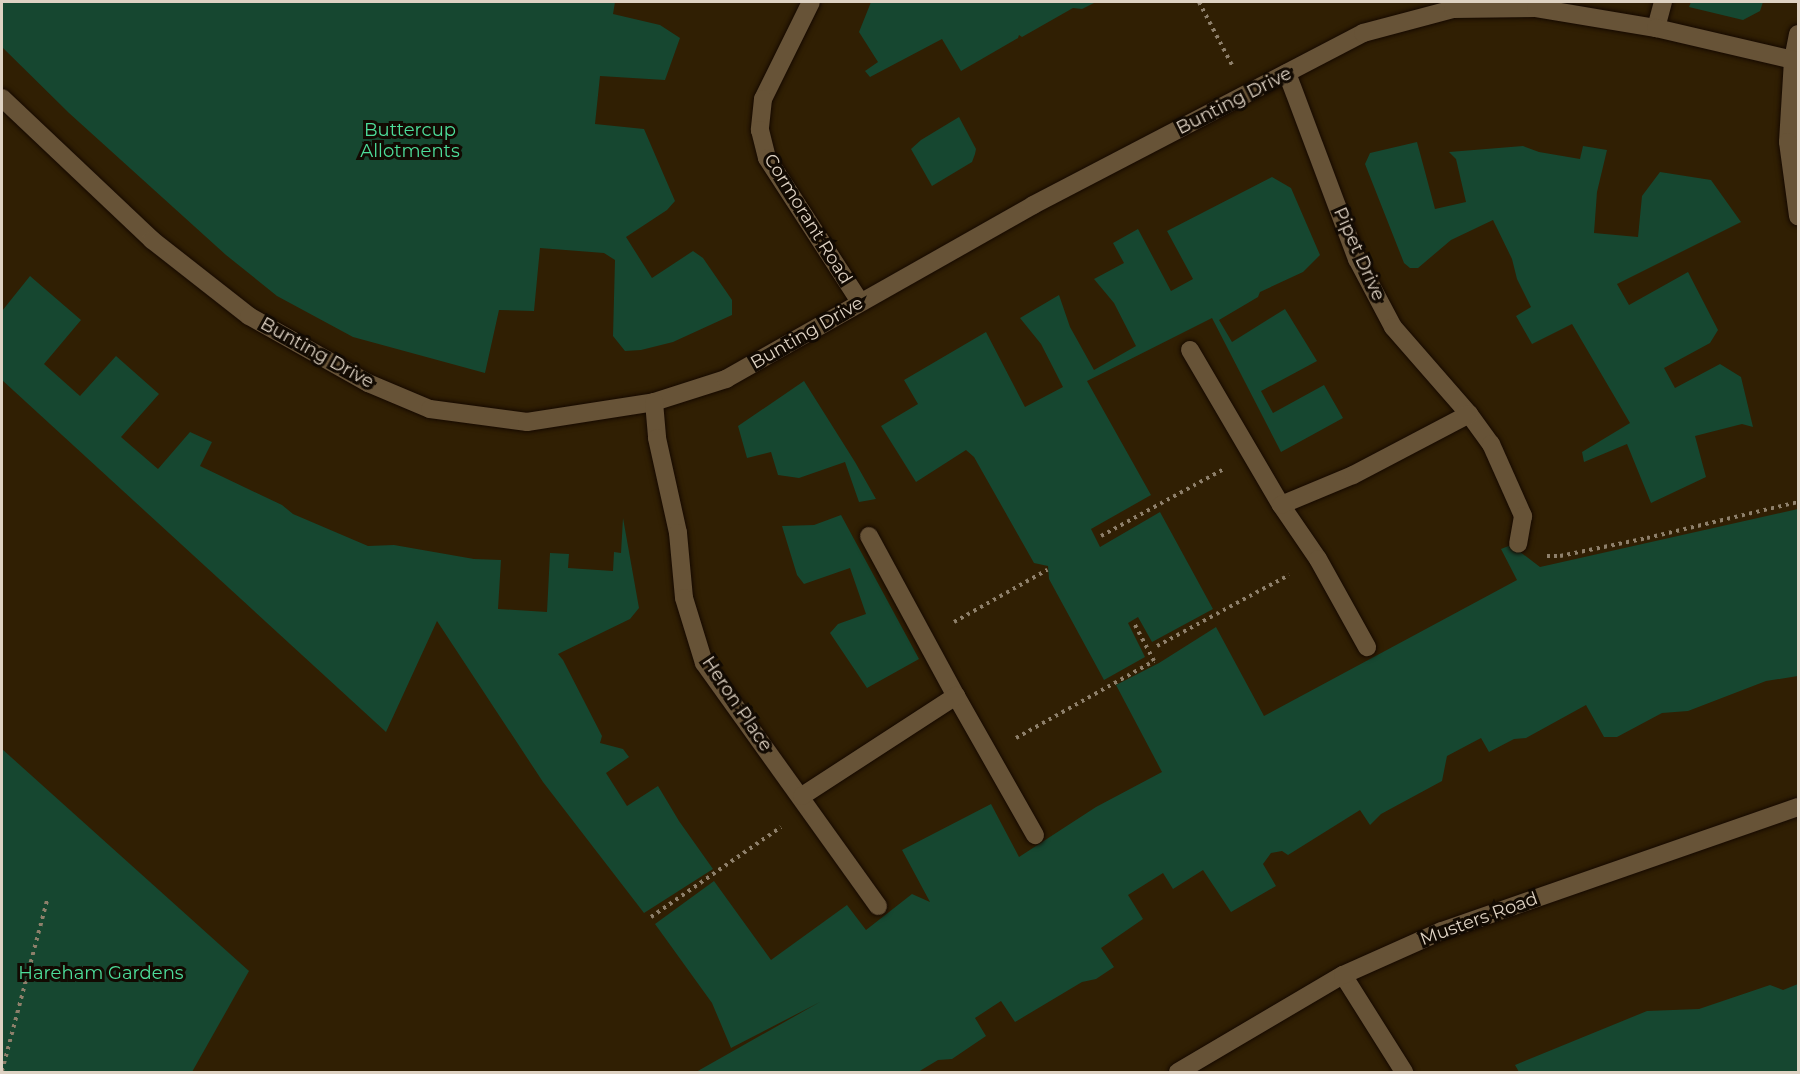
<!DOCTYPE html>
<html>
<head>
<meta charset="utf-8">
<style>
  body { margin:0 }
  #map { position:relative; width:1800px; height:1074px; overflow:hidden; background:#301f03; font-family:Montserrat,sans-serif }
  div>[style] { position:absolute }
  .green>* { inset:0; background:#164730 }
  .path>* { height:4px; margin-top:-2px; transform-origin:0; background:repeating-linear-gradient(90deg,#8e806b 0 3px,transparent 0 7.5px) }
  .roads { filter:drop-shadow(0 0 2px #150900) drop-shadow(0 0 2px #150900) }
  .service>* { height:18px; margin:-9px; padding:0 9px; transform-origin:9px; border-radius:9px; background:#675337 }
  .minor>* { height:18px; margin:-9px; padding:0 9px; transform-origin:9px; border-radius:9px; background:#675337 }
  span { translate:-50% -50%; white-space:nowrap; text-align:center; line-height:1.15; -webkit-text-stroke:6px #120a02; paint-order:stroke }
  .street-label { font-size:18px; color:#ded2c3 }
  .park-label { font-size:18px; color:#4ddd9a }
  .frame { position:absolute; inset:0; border:3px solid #ded2c3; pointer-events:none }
</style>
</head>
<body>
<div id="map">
  <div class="green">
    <i style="clip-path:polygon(2px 2px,615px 2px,613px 14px,660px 25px,680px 38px,665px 80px,600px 76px,595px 124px,644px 129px,675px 201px,667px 210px,626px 237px,652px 278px,693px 251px,703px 258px,732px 300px,732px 315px,673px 342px,641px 350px,625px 351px,613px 336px,615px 260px,604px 253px,540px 248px,534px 311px,499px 310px,485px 373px,353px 337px,277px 296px,226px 255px,69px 113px,2px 47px)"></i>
    <i style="clip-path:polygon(871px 2px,1096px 2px,1082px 9px,1073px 8px,1022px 37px,1019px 35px,1018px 38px,961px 71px,942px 39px,870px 77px,865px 71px,878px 62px,859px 32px)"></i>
    <i style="clip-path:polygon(1691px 2px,1763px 2px,1760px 11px,1743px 20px,1689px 7px)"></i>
    <i style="clip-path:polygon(959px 117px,976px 149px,975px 154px,972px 162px,932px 186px,911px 149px,921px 140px)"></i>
    <i style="clip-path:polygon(1417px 142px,1435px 209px,1466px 202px,1456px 159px,1449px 152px,1523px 146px,1539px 152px,1580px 159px,1583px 146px,1607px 150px,1597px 192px,1594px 233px,1638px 237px,1642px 196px,1660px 172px,1711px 180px,1741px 222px,1617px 284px,1629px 305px,1688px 272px,1718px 330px,1710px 343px,1664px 368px,1675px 388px,1720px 364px,1741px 377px,1753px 427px,1742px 424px,1695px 436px,1706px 477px,1651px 503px,1627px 444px,1584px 462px,1582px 452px,1630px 423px,1572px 324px,1532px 344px,1516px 316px,1531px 307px,1517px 279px,1512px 259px,1493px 220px,1451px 240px,1418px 268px,1410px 268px,1404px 263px,1365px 164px,1370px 153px)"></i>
    <i style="clip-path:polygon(1272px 177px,1291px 188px,1320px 255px,1303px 272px,1260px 292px,1258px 297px,1219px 320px,1232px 342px,1285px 309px,1317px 361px,1261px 391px,1273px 413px,1324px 385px,1343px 418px,1281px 452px,1212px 318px,1087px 381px,1151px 495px,1091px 529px,1100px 547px,1160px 512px,1213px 609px,1152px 642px,1138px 617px,1128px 623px,1145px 657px,1104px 680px,1049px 579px,1048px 566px,1034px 563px,974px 457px,966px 450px,916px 482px,881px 426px,918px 404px,904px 380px,986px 332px,1025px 407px,1063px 387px,1041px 344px,1020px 318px,1059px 295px,1070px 327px,1094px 370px,1136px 346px,1114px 303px,1094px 279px,1124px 263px,1113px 243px,1138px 229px,1171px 291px,1193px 279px,1167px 231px)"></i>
    <i style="clip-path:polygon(30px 276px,81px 320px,44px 364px,80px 396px,116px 356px,159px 394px,121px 437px,158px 469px,190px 432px,212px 442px,200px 466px,282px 505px,293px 514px,368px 546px,394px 545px,474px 559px,501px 560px,498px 609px,547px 612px,550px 553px,569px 554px,568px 568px,613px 571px,614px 552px,621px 553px,623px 518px,639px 608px,630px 619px,558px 654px,563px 660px,602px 736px,600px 743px,623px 749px,629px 757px,606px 773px,627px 806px,658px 786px,679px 821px,713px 869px,644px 913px,543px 782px,437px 621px,386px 732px,2px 380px,2px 311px)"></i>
    <i style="clip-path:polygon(804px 381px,855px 462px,876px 499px,859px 502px,845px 462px,799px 478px,778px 475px,771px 452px,747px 458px,738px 426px)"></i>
    <i style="clip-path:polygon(1798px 509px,1798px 676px,1766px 681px,1688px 711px,1662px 713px,1617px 737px,1604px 737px,1586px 705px,1526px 738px,1514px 739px,1489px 752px,1481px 738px,1447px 756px,1442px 781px,1381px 814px,1370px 825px,1360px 810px,1288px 855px,1282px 851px,1271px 853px,1263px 864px,1276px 886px,1231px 912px,1203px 870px,1173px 889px,1163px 873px,1128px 895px,1143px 919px,1101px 948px,1114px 967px,1096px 979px,1082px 982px,1015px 1022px,1001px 1001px,975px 1018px,986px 1036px,952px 1059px,938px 1060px,918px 1072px,696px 1072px,820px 1002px,731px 1048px,712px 1003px,655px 924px,714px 881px,771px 960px,847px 905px,866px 930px,912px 894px,930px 902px,902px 850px,991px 804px,1019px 857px,1096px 807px,1162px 772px,1116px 685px,1159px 663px,1216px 627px,1264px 716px,1517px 580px,1501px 549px,1511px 545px,1540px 567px)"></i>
    <i style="clip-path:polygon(841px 515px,919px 659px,867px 688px,830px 633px,838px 624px,866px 614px,850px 568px,804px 584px,797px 575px,782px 526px,814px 525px)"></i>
    <i style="clip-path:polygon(2px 749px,249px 971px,192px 1072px,2px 1072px)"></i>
    <i style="clip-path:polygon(1798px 984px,1798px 1072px,1519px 1072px,1515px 1065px,1647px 1011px,1699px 1009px,1770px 985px,1783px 990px)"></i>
  </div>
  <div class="path">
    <i style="left:1199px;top:2px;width:71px;rotate:62.4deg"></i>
    <i style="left:1101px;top:536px;width:140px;rotate:-28.6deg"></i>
    <i style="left:1547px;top:556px;width:13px"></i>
    <i style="left:1560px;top:556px;width:89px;rotate:-11.7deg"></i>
    <i style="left:1647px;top:538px;width:155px;rotate:-13.4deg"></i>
    <i style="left:954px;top:622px;width:107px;rotate:-29.2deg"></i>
    <i style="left:1157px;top:646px;width:150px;rotate:-28.3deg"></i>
    <i style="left:1016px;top:738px;width:158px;rotate:-29.2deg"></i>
    <i style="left:1154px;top:661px;width:43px;rotate:-117.8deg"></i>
    <i style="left:651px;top:917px;width:158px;rotate:-34.7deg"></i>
    <i style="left:2px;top:1071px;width:176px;rotate:-75.2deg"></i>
  </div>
  <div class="roads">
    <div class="service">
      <i style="left:1656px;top:28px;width:27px;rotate:-75deg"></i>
    </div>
    <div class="minor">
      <i style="left:811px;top:2px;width:108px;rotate:116.3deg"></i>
      <i style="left:763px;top:99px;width:31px;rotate:96deg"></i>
      <i style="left:760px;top:130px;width:29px;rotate:76deg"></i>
      <i style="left:767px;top:158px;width:171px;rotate:57.1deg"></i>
      <i style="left:1798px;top:34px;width:26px;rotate:101deg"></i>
      <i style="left:1793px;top:60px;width:82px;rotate:93.5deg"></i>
      <i style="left:1788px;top:142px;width:75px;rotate:82.3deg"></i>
      <i style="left:1287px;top:73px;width:199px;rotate:69.4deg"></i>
      <i style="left:1357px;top:259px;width:77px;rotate:62.1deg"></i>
      <i style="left:1393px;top:327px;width:116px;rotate:48.9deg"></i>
      <i style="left:1469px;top:414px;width:37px;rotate:54deg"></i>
      <i style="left:1491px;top:444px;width:79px;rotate:66deg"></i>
      <i style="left:1523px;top:516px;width:28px;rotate:100deg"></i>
      <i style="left:2px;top:98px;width:207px;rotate:43.4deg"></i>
      <i style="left:152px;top:240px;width:123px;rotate:38.1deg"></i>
      <i style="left:249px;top:316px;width:137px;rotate:29.4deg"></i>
      <i style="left:368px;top:383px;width:67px;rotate:22.8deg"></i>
      <i style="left:430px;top:409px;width:98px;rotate:7.6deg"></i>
      <i style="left:527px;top:422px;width:129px;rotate:-8.9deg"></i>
      <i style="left:654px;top:402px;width:76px;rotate:-17.7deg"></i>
      <i style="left:726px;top:379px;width:353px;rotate:-29.5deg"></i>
      <i style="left:1033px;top:205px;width:372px;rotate:-27.5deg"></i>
      <i style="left:1363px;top:33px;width:93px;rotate:-14.9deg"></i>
      <i style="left:1453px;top:9px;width:83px;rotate:-0.7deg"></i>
      <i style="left:1536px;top:8px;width:122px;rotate:9.5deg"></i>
      <i style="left:1656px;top:28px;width:141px;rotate:13.1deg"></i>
      <i style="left:1190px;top:350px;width:180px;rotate:59.6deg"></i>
      <i style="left:1281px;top:505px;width:65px;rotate:55.6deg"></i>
      <i style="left:1318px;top:559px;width:101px;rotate:60.9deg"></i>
      <i style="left:654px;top:402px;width:36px;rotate:85deg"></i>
      <i style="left:657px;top:438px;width:97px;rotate:77.5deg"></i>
      <i style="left:678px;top:533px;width:65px;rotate:84.7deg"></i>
      <i style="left:684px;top:598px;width:68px;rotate:72.9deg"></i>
      <i style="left:704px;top:663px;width:299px;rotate:54.4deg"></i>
      <i style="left:1281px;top:505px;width:78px;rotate:-22.6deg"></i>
      <i style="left:1353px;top:475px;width:131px;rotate:-27.7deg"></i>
      <i style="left:869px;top:536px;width:182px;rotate:61.5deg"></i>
      <i style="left:956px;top:696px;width:160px;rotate:60.4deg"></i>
      <i style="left:802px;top:796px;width:184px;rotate:-33deg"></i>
      <i style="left:1343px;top:975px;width:115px;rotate:57.8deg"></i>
      <i style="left:1178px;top:1072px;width:191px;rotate:-30.5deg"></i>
      <i style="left:1343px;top:975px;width:108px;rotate:-24deg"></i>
      <i style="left:1442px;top:931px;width:377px;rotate:-19.2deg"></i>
    </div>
  </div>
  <div class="street-label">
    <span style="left:1234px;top:101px;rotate:-27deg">Bunting Drive</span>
    <span style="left:808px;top:219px;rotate:58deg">Cormorant Road</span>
    <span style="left:1359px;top:254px;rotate:66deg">Pipet Drive</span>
    <span style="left:807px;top:333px;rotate:-30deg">Bunting Drive</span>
    <span style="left:317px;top:353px;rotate:29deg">Bunting Drive</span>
    <span style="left:737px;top:704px;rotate:56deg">Heron Place</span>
    <span style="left:1479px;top:919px;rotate:-20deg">Musters Road</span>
  </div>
  <div class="park-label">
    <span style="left:410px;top:141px">Buttercup<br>Allotments</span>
    <span style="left:101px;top:973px">Hareham Gardens</span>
  </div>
  <div class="frame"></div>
</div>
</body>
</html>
